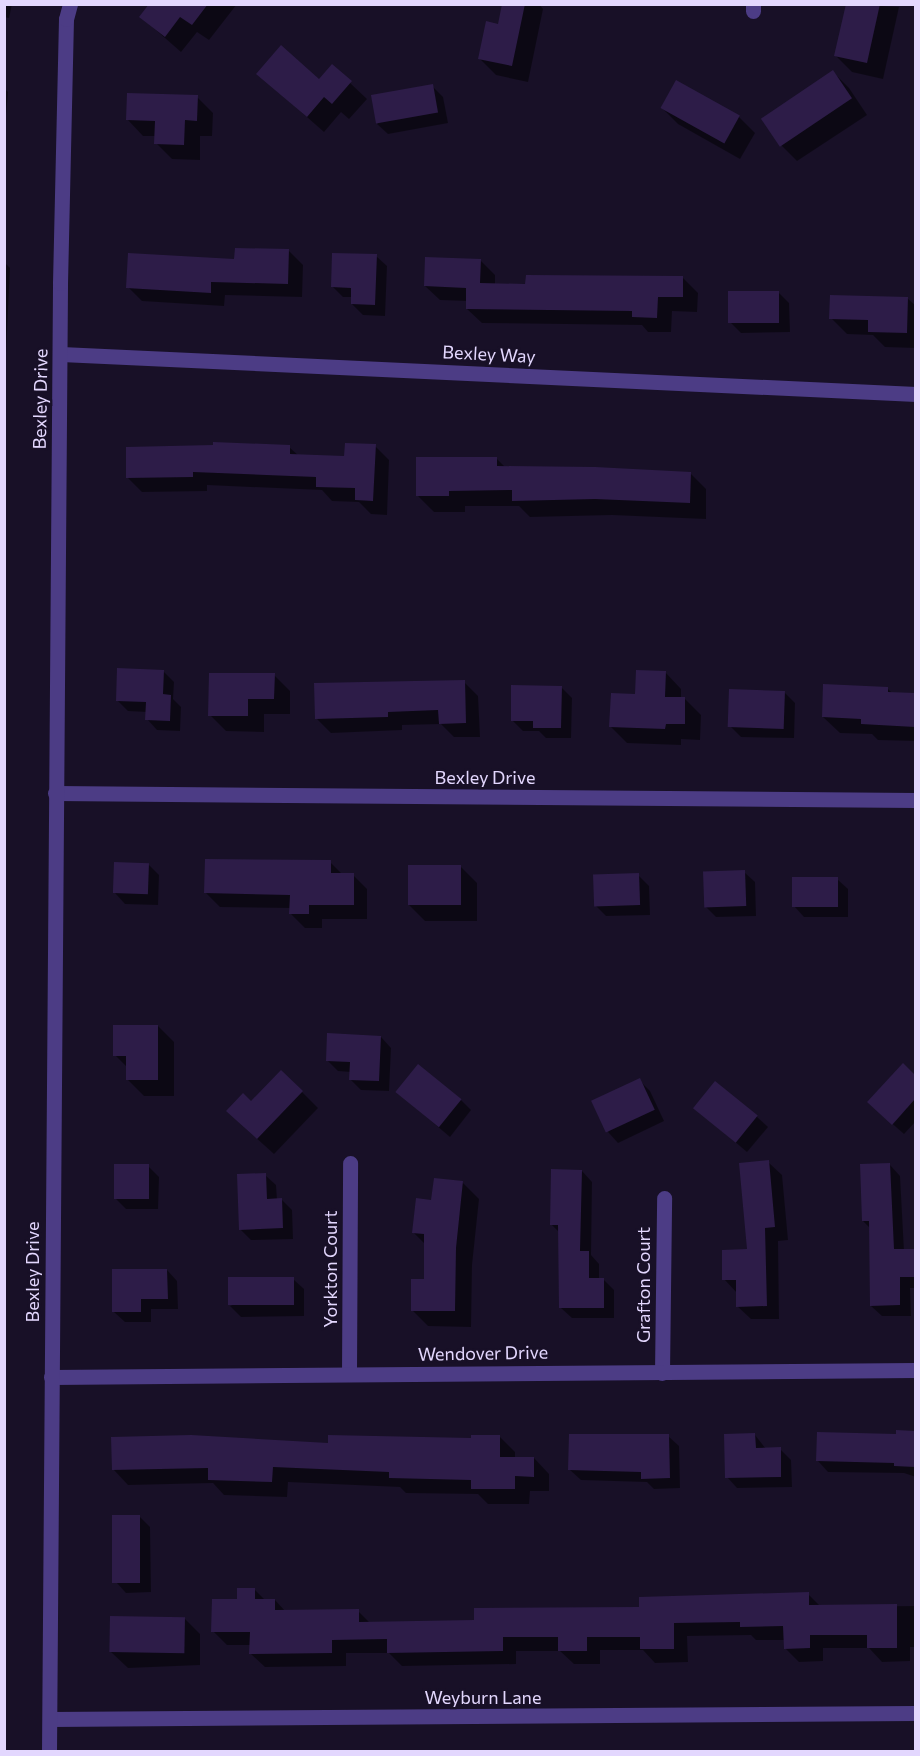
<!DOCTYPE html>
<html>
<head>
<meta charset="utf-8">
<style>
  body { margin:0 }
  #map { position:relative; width:920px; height:1756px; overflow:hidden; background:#181027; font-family:Commissioner,sans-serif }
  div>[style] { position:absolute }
  .shadow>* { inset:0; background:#0007 }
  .building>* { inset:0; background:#2d1c48; transform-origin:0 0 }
  .street>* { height:15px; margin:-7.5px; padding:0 7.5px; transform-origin:7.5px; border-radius:7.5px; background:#4c3c85 }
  span { translate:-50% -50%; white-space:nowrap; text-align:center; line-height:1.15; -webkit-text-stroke:4.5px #181027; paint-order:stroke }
  .street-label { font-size:18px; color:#e3d7fe }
  .frame { position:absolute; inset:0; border:6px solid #e3d7fe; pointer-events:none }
</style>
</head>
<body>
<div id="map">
  <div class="shadow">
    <i style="clip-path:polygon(4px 4px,12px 4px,9px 18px,4px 17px)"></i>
    <i style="clip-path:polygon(151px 4px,237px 4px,209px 40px,197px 32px,181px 52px,141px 17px)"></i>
    <i style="clip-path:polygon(503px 4px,539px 4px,543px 9px,528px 82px,496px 75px,480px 59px,499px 25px)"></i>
    <i style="clip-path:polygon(847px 4px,899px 7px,883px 79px,852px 72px,836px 56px)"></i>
    <i style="clip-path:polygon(332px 66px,367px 99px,349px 119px,341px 112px,324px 132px,258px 74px,319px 81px)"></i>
    <i style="clip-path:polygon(833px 72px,849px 88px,867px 115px,797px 161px,781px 145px)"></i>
    <i style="clip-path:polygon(432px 86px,443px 97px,448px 123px,388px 134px,377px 124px)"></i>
    <i style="clip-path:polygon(4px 88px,8px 92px,5px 126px,4px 126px)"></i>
    <i style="clip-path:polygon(197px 97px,213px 113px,212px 136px,200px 136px,200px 160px,172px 159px,156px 143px,156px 136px,143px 136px,127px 119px)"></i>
    <i style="clip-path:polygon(662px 108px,739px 117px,755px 133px,740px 159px,678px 124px)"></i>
    <i style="clip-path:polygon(289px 251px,303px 265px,302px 297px,225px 295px,224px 306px,142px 301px,128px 287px)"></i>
    <i style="clip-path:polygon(376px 256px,387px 266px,385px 316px,363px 315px,352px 304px,352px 297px,343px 297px,332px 286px)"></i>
    <i style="clip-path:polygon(480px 260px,495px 275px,495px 285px,683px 278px,698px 293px,697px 312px,672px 311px,671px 332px,648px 332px,642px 325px,482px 323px,467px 309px,468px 301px,440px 300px,425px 286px)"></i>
    <i style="clip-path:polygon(4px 262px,10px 268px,6px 352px,4px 352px)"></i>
    <i style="clip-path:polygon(778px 292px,789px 303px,790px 332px,741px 333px,730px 322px)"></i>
    <i style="clip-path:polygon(907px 298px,916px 306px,916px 348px,885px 347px,873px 335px,847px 334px,831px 318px)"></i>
    <i style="clip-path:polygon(375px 446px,389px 460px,387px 515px,371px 514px,359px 502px,332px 501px,322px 490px,207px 485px,207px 491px,142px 492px,128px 478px,289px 447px,299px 456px,345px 458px)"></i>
    <i style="clip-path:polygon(496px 458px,506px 468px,690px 473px,706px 489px,706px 519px,612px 515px,530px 517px,519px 506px,465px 506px,465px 512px,434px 512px,418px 496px)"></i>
    <i style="clip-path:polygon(915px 475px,916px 475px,916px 507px,914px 505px)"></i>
    <i style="clip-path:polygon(163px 671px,174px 682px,173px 699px,181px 707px,180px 731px,157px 730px,147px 719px,147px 712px,128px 711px,117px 700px)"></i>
    <i style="clip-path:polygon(665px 672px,681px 689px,681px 699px,685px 699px,701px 715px,700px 740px,681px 739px,681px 745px,627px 743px,611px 727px,637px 696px)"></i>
    <i style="clip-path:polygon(274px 675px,290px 691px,290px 714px,264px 714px,264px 732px,226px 731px,210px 715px)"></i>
    <i style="clip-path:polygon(464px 682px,478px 696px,480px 737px,454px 737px,441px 724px,402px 725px,402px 730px,331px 733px,317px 719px)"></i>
    <i style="clip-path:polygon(561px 687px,572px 698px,571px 738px,546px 738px,539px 731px,523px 731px,512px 720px)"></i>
    <i style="clip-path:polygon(887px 688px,893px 694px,916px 695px,916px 741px,878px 740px,872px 734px,840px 733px,823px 717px)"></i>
    <i style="clip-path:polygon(784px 692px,795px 703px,794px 738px,741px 737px,730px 726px)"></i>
    <i style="clip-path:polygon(330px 862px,343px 875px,353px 875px,367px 889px,367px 919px,322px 919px,322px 928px,305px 928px,291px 914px,291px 908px,220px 907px,206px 893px)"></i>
    <i style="clip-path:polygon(148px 864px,159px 875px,158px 905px,125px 904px,115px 893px)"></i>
    <i style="clip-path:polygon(461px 867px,477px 883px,477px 921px,425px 921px,409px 905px)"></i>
    <i style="clip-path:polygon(744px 872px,755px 882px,756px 916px,716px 917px,705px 906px)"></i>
    <i style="clip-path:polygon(638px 875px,649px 886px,650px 915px,606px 916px,595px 905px)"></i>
    <i style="clip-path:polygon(837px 879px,848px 889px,848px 917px,804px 917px,794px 906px)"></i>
    <i style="clip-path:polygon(158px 1026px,174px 1042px,174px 1096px,144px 1096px,128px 1080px,128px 1068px,115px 1055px)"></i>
    <i style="clip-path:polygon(381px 1037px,391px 1048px,389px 1091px,361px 1090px,350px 1079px,351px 1072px,338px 1071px,327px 1060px)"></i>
    <i style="clip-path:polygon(903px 1065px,916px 1077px,916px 1121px,904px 1134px,879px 1112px)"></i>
    <i style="clip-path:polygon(639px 1080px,650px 1091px,664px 1121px,618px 1143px,608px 1132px)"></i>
    <i style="clip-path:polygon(302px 1092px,318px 1108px,274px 1154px,244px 1127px,251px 1103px)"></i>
    <i style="clip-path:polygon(397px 1092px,461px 1100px,471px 1110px,450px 1137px)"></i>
    <i style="clip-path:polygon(695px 1108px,757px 1117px,768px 1127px,747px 1152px)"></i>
    <i style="clip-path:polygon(768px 1162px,782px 1175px,788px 1240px,778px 1241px,779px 1319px,751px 1319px,737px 1306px,737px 1293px,724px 1279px,749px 1251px)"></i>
    <i style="clip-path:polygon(890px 1165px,900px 1176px,904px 1251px,916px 1253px,916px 1288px,910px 1288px,911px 1316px,882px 1316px,871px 1306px,870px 1228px,863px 1221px)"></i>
    <i style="clip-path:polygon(148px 1166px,159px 1177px,158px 1209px,126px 1209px,115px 1198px)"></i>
    <i style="clip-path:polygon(582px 1171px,592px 1182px,591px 1255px,599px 1264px,599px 1279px,603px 1279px,614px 1290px,614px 1318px,572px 1318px,561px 1308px,560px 1233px,551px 1224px)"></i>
    <i style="clip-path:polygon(265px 1175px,276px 1185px,277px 1200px,282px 1200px,292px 1210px,293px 1239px,251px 1240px,240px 1229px)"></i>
    <i style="clip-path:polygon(463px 1183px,479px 1199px,472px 1265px,471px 1327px,428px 1326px,412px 1310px,425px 1281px,426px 1245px,414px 1233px,433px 1202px)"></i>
    <i style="clip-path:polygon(167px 1270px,177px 1281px,178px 1309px,151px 1309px,151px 1322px,125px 1322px,114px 1312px)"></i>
    <i style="clip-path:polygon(293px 1279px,304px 1289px,304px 1316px,241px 1317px,230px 1306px)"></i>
    <i style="clip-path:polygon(898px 1431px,916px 1432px,916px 1477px,904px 1473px,828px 1472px,818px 1461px,897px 1436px)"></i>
    <i style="clip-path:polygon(755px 1435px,766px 1449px,780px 1449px,791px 1460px,792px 1487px,737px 1488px,727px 1477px)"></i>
    <i style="clip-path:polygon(668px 1436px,679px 1446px,680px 1488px,654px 1489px,647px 1482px,581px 1480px,570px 1470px)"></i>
    <i style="clip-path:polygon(500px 1437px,515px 1452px,515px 1458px,534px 1458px,549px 1474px,549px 1491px,530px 1491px,529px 1504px,488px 1504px,478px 1494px,406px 1493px,400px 1487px,288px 1482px,287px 1497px,224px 1495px,213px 1483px,128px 1485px,113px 1469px,329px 1445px)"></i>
    <i style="clip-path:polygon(139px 1516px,150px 1527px,151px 1592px,126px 1593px,116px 1582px)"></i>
    <i style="clip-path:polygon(255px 1590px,265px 1600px,275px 1600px,286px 1612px,358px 1611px,371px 1624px,475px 1622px,808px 1594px,821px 1607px,916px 1606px,916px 1647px,910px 1647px,910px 1661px,882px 1662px,869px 1648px,823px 1648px,823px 1661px,799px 1662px,785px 1648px,785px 1640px,756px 1640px,751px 1635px,687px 1636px,688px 1662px,655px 1663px,643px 1650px,600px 1650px,600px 1664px,574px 1664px,560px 1651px,516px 1651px,516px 1664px,402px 1666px,389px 1653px,346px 1653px,346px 1666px,265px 1667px,251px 1654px,251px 1645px,227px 1645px,213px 1631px,238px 1601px)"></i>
    <i style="clip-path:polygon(184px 1618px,200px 1634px,200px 1665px,128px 1668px,111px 1652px)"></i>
  </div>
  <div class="building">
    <i style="clip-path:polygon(149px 4px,208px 4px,192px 25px,180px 17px,165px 37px,139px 17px)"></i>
    <i style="clip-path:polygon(502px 4px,525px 4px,512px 66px,478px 59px,486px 21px,498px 24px)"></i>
    <i style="clip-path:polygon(846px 4px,880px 4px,867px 63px,834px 56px)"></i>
    <i style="clip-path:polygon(281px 45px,319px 79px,332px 64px,352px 81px,332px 104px,324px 97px,307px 117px,256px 74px)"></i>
    <i style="left:833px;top:70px;width:34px;height:87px;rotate:56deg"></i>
    <i style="left:676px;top:80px;width:73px;height:32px;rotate:29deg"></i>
    <i style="left:433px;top:84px;width:29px;height:63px;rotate:80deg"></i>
    <i style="clip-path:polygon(127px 93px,198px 95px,197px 121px,185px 120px,184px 145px,154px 144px,155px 121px,126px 120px)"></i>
    <i style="clip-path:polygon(235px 248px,289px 249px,288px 284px,211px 282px,211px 293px,126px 288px,128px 253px,234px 259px)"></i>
    <i style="clip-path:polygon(332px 253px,377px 254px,375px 305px,351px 304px,351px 288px,331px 287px)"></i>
    <i style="clip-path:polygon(425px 257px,481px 259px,480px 283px,525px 284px,526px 275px,683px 276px,683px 297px,658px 297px,657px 318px,632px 317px,632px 311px,466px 309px,466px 288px,424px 286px)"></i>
    <i style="left:728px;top:291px;width:51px;height:32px"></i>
    <i style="clip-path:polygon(830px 295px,908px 297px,907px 333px,868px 332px,868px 320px,829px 319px)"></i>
    <i style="clip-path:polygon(213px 442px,290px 445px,290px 454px,344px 456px,345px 443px,376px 444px,373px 501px,355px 500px,355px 488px,316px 487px,316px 477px,193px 472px,193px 477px,126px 478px,126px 447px,213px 445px)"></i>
    <i style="clip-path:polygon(416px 457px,497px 457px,497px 466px,595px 467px,691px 472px,690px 503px,595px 499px,512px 501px,512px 490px,449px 491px,449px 496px,416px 496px)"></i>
    <i style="clip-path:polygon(117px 668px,164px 670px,163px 694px,171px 695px,170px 721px,145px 720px,146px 702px,116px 701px)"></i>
    <i style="clip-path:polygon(636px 670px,666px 671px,665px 697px,685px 697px,685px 724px,666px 724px,665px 729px,609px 727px,611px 693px,635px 694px)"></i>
    <i style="clip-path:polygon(209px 673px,275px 673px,274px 699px,248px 699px,248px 716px,208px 716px)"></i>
    <i style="clip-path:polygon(465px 680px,466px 723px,439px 724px,438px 710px,388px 712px,388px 717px,315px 719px,314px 683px)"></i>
    <i style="clip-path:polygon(823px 684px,888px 687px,888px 692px,915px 693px,915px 727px,861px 724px,861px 719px,822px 717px)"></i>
    <i style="clip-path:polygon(511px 685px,562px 686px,561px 728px,533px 728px,533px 721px,511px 721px)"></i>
    <i style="left:729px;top:689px;width:56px;height:38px;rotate:2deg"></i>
    <i style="clip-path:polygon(205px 859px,331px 860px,331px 873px,354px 873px,354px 905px,309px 905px,309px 914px,289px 914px,290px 895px,204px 893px)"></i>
    <i style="left:114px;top:862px;width:35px;height:31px;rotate:2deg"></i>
    <i style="left:408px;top:865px;width:53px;height:40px"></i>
    <i style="left:745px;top:870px;width:36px;height:42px;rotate:88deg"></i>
    <i style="left:639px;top:873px;width:32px;height:46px;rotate:88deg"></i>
    <i style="left:792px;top:877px;width:46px;height:30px"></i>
    <i style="clip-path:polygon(113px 1025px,158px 1025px,158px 1080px,126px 1080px,126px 1056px,113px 1056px)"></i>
    <i style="clip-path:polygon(327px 1033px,381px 1036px,379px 1081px,349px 1080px,350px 1062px,326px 1061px)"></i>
    <i style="clip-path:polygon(903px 1063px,915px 1075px,915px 1099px,892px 1125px,867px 1102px)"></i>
    <i style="left:418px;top:1064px;width:56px;height:36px;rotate:39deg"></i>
    <i style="clip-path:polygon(281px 1070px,303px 1091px,257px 1139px,226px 1111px,243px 1093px,251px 1101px)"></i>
    <i style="left:640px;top:1078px;width:35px;height:54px;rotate:65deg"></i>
    <i style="left:715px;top:1081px;width:55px;height:35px;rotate:39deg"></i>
    <i style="clip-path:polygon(769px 1160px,775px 1227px,765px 1228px,767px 1306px,736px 1307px,736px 1280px,722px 1280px,722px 1250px,747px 1249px,739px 1163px)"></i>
    <i style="clip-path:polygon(890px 1163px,894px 1249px,914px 1249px,914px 1277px,900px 1277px,900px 1305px,870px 1306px,869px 1221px,862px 1221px,860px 1164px)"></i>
    <i style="left:114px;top:1164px;width:35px;height:35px"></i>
    <i style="clip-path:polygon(551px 1169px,582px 1170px,580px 1251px,589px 1251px,589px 1278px,604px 1278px,604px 1308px,559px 1308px,558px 1225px,550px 1225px)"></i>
    <i style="clip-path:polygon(266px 1173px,267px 1199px,282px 1198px,283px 1228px,239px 1230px,237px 1174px)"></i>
    <i style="clip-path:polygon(434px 1178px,463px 1181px,456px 1248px,455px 1311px,411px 1311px,411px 1279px,424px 1279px,424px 1234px,412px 1233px,416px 1198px,431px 1200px)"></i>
    <i style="clip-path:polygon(112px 1269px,167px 1269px,168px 1299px,141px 1299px,141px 1312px,112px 1312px)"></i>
    <i style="left:294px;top:1277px;width:28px;height:66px;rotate:90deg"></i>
    <i style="clip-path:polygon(896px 1430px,915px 1431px,915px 1467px,894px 1466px,894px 1463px,816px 1461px,817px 1432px,896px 1434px)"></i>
    <i style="clip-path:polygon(755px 1433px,756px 1448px,781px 1447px,781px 1477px,725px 1478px,724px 1434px)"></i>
    <i style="clip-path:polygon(569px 1434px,669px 1434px,670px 1478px,641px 1479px,641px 1472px,568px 1470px)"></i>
    <i style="clip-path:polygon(191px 1435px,328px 1443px,328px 1435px,471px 1438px,471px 1435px,500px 1435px,500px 1457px,534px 1457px,534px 1477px,515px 1476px,515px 1489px,471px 1489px,471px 1480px,389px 1478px,389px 1472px,273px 1467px,272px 1482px,208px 1480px,208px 1468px,112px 1470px,111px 1437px)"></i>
    <i style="left:112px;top:1515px;width:28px;height:68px"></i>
    <i style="clip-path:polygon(237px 1588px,255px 1588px,255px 1599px,275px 1599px,275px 1610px,359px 1609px,359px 1622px,474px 1620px,474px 1608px,639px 1607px,639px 1597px,809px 1592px,809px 1605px,897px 1604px,897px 1648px,867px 1648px,867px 1635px,810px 1635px,810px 1648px,784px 1649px,783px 1626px,740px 1627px,740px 1622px,674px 1623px,674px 1649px,640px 1649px,640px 1637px,587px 1637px,587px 1651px,558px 1651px,558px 1637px,503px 1637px,503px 1651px,387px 1653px,387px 1639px,332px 1640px,332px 1653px,249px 1654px,250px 1632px,211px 1632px,212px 1599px,237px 1599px)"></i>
    <i style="left:110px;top:1616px;width:75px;height:36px;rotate:1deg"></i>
  </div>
  <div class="street">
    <i style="left:753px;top:11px;width:7px;rotate:-90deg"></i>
    <i style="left:61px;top:354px;width:856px;rotate:2.68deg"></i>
    <i style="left:55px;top:793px;width:861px;rotate:0.47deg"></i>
    <i style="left:662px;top:1373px;width:175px;rotate:-89.3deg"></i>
    <i style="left:349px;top:1374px;width:211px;rotate:-89.7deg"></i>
    <i style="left:51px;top:1377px;width:865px;rotate:-0.46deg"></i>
    <i style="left:50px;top:1719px;width:866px;rotate:-0.4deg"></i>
    <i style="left:49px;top:1752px;width:1469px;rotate:-89.57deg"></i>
    <i style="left:60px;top:283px;width:264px;rotate:-88.7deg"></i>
    <i style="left:66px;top:19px;width:16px;rotate:-75deg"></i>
  </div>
  <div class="street-label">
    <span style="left:489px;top:354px;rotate:3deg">Bexley Way</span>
    <span style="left:40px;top:399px;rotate:-89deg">Bexley Drive</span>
    <span style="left:485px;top:777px">Bexley Drive</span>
    <span style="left:330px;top:1269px;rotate:-90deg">Yorkton Court</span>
    <span style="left:32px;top:1272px;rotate:-90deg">Bexley Drive</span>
    <span style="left:643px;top:1285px;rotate:-90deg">Grafton Court</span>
    <span style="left:483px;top:1353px;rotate:-1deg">Wendover Drive</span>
    <span style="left:483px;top:1697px">Weyburn Lane</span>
  </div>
  <div class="frame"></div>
</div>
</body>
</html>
